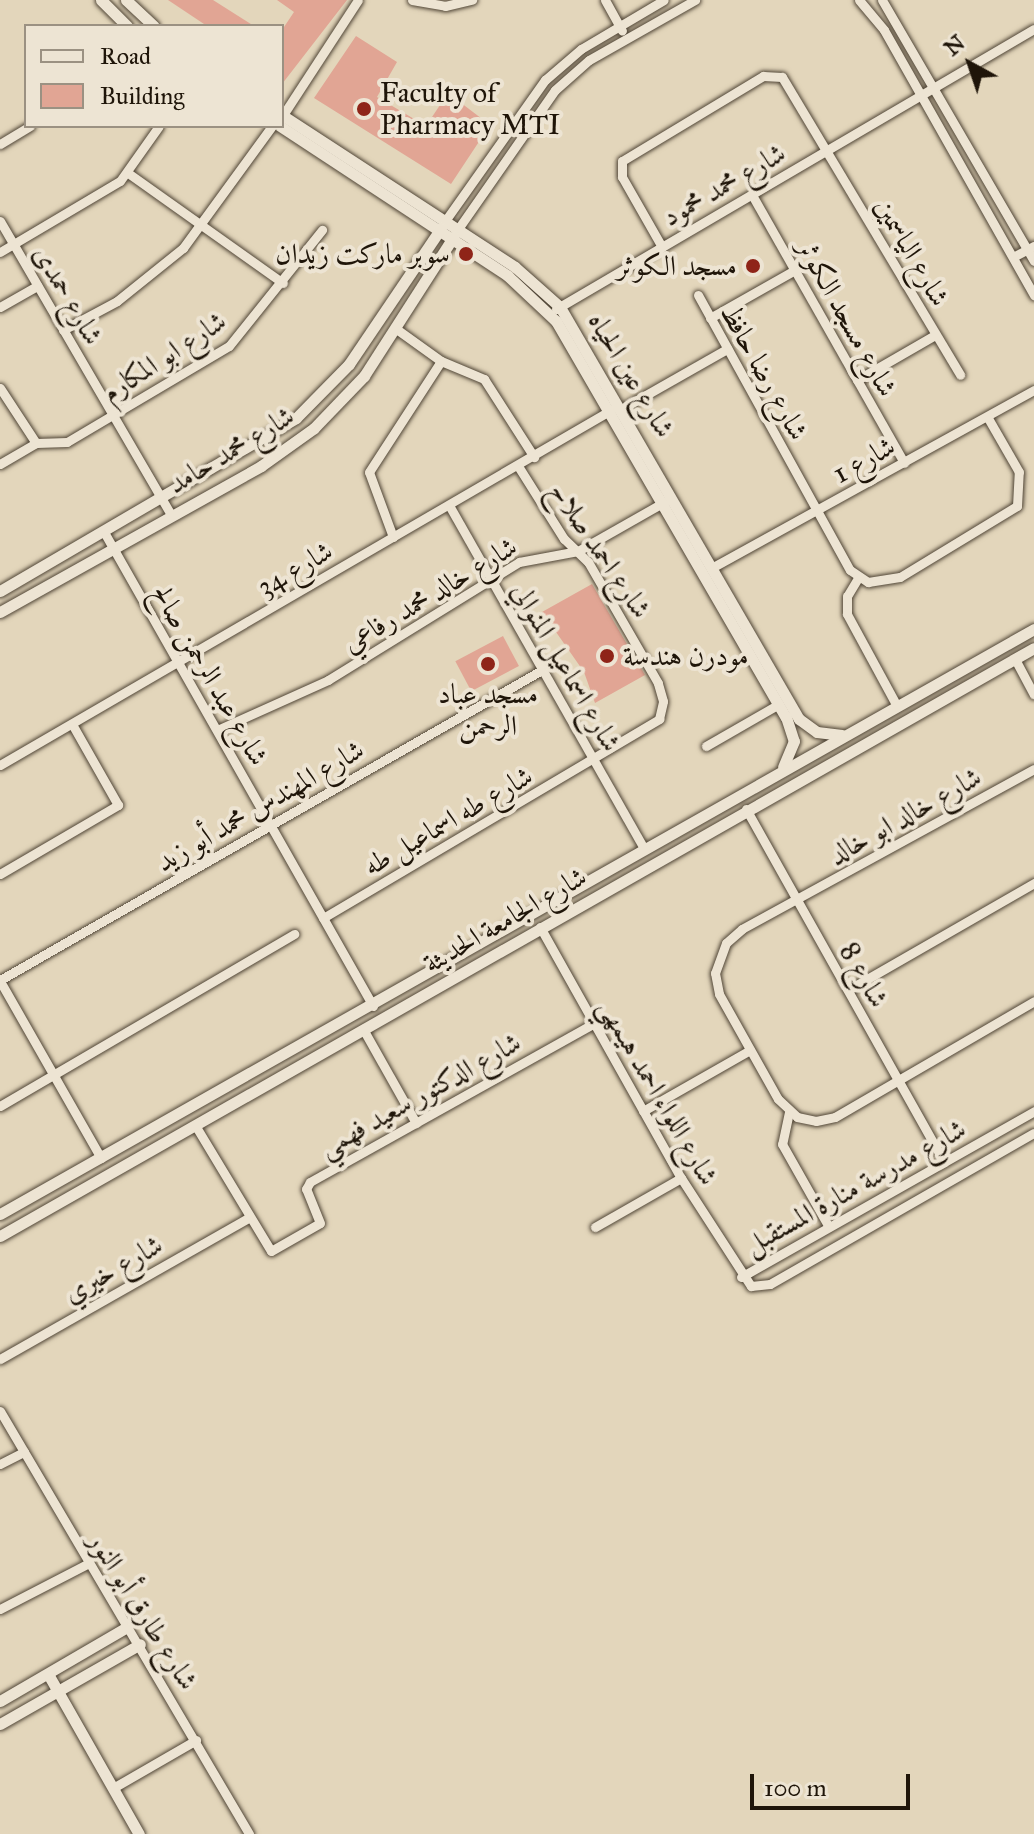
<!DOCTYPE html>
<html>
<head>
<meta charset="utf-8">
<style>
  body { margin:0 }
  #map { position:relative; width:1034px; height:1834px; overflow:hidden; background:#e3d6bb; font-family:"IM FELL Great Primer",Amiri,serif }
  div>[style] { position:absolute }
  .building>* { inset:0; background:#e1a594; transform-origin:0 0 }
  .roads { filter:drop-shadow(0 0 2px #504536) drop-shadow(0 0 2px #504536) }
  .minor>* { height:9px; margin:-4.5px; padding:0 4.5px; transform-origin:4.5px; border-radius:4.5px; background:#ede4d3 }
  .tertiary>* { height:11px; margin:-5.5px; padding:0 5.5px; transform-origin:5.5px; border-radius:5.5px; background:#ede4d3 }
  .dots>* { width:22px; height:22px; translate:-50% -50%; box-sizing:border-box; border:4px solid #ede4d3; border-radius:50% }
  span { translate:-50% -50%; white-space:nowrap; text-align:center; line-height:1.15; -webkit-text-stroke:8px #ede4d3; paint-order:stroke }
  .poi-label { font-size:28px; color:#1f1509 }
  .left { translate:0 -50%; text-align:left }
  .right { translate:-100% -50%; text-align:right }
  .street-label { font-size:28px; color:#1f1509 }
  .legend { position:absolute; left:24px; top:24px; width:260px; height:104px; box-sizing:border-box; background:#ede4d3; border:2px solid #9b9182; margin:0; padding:10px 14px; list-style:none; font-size:24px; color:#1f1509 }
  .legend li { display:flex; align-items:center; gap:16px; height:40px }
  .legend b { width:40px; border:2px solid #9b9182 }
  .north { position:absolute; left:930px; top:24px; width:80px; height:80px; -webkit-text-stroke:6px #ede4d3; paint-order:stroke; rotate:320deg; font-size:22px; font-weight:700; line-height:32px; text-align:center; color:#1f1509 }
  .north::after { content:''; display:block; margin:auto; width:28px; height:36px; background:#1f1509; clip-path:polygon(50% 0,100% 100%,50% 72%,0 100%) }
  .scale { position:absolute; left:750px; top:1774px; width:160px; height:36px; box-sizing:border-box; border:4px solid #1f1509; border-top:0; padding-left:10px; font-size:24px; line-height:28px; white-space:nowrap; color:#1f1509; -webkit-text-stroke:6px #ede4d3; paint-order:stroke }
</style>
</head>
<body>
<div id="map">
  <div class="building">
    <i style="clip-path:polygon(168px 0,213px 0,254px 26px,207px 26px)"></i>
    <i style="clip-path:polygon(277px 0,347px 0,282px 84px,282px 30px,294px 12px)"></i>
    <i style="clip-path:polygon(356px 36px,397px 62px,377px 97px,426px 126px,448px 93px,490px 125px,451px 184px,314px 98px)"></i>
    <i style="clip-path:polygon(592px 584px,645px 675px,595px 703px,584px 672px,542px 612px)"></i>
    <i style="left:503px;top:636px;width:34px;height:54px;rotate:62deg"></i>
  </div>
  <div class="roads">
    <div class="minor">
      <i style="left:412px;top:0;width:34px;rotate:10deg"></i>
      <i style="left:445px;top:6px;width:28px;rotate:-13deg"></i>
      <i style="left:605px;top:0;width:35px;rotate:61deg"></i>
      <i style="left:859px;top:0;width:39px;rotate:50deg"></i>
      <i style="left:884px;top:30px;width:305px;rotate:60.5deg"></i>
      <i style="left:882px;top:0;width:302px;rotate:59.8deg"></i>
      <i style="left:283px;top:115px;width:137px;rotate:-56.9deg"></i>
      <i style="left:0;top:144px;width:35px;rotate:-31deg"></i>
      <i style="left:128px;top:173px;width:190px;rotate:35.4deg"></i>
      <i style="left:752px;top:195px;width:308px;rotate:60.4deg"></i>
      <i style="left:0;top:221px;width:340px;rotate:59.8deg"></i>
      <i style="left:445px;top:221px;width:173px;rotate:-54.7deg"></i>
      <i style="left:545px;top:80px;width:48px;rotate:-40.7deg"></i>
      <i style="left:581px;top:49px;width:96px;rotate:-30.6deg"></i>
      <i style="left:458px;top:229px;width:169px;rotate:-55.1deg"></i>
      <i style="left:555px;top:90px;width:45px;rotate:-41.4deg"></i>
      <i style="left:589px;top:60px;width:122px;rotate:-29.5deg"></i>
      <i style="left:662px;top:247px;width:81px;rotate:-119.7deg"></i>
      <i style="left:622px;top:177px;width:16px;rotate:-90deg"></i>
      <i style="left:622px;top:161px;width:165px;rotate:-31.1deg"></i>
      <i style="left:763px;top:76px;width:19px;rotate:3deg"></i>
      <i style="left:782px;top:77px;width:347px;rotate:59.1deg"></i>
      <i style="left:0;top:252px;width:139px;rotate:-30.6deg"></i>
      <i style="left:120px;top:181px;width:67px;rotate:-54.7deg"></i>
      <i style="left:1013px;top:257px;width:24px;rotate:-28deg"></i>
      <i style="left:698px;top:295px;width:314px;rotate:61.1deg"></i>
      <i style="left:850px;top:570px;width:22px;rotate:34deg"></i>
      <i style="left:868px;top:582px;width:32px;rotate:-9deg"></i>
      <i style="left:900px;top:577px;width:137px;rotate:-31.3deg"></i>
      <i style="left:1017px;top:506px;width:34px;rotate:-87deg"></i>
      <i style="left:1019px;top:472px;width:62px;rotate:-119.9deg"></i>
      <i style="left:0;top:307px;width:43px;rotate:-29.6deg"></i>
      <i style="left:556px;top:309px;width:554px;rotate:-30.36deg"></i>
      <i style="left:710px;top:318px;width:98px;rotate:-29.5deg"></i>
      <i style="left:395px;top:328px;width:57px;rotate:35.7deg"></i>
      <i style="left:441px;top:361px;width:47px;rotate:22.7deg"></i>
      <i style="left:484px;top:379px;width:93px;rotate:57.3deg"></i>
      <i style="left:63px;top:330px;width:61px;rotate:-28.2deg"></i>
      <i style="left:117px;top:301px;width:85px;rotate:-38.8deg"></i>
      <i style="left:183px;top:248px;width:151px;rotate:-53.9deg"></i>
      <i style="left:857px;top:380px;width:90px;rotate:-30deg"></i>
      <i style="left:0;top:388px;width:66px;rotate:56.8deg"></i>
      <i style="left:36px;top:443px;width:31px;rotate:-2deg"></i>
      <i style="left:67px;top:442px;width:188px;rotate:-30.7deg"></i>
      <i style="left:229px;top:346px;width:149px;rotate:-51.3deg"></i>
      <i style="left:623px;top:408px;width:120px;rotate:-29.6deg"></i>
      <i style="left:0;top:464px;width:42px;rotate:-30.3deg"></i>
      <i style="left:450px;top:507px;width:393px;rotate:60.4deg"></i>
      <i style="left:104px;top:532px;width:545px;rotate:60.42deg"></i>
      <i style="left:393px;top:537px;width:69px;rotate:-110.3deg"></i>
      <i style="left:369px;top:472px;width:132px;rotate:-57deg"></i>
      <i style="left:715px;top:566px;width:364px;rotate:-28.9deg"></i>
      <i style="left:858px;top:578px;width:21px;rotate:121deg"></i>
      <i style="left:847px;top:596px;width:18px;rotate:90deg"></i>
      <i style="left:847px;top:614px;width:105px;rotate:61.5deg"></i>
      <i style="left:1015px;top:659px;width:40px;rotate:62deg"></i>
      <i style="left:217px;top:730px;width:122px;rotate:-24.2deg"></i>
      <i style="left:328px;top:680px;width:225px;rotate:-31.7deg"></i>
      <i style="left:519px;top:562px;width:60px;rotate:-10.6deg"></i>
      <i style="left:578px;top:551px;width:101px;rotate:-29.6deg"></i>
      <i style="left:706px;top:746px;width:84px;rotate:-29.9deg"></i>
      <i style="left:0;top:765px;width:707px;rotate:-30.16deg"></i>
      <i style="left:1034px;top:769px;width:333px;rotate:151.3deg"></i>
      <i style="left:742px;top:929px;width:21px;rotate:139deg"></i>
      <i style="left:726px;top:943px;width:32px;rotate:110deg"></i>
      <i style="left:715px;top:973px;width:21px;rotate:79deg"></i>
      <i style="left:719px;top:994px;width:120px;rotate:60.7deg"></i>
      <i style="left:778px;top:1099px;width:26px;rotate:43deg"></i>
      <i style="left:797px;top:1117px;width:19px;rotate:12deg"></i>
      <i style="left:816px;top:1121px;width:19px;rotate:-12deg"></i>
      <i style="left:835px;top:1117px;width:230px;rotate:-30.2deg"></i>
      <i style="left:746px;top:809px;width:405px;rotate:60.7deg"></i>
      <i style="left:0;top:874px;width:137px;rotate:-30.3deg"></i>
      <i style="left:118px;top:805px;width:93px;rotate:-119.6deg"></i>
      <i style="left:323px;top:918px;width:391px;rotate:-30.6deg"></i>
      <i style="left:659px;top:719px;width:18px;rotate:-77deg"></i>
      <i style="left:663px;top:701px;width:19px;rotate:-106deg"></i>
      <i style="left:658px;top:683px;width:140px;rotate:-120deg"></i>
      <i style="left:588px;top:562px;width:33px;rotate:-136deg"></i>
      <i style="left:564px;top:539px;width:86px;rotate:-122.2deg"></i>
      <i style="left:540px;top:927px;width:288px;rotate:60.7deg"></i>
      <i style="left:681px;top:1178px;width:129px;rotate:57.1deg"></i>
      <i style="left:751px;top:1286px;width:19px;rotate:-6deg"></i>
      <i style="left:770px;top:1284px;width:304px;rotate:-29.8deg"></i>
      <i style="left:0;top:980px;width:624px;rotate:-29.77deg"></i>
      <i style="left:0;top:981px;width:204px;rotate:60.3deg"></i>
      <i style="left:848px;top:990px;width:215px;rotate:-29.9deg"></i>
      <i style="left:363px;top:1029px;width:108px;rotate:60.6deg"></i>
      <i style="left:0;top:1106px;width:341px;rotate:-30.3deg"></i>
      <i style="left:643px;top:1111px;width:123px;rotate:-29.7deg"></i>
      <i style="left:789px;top:1112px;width:33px;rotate:102deg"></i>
      <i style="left:782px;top:1144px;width:95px;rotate:60.5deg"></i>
      <i style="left:195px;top:1125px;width:147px;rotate:58.9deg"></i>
      <i style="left:271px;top:1251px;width:56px;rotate:-29.7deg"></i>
      <i style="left:320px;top:1223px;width:37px;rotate:-112deg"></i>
      <i style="left:306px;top:1189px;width:8px;rotate:-60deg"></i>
      <i style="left:310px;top:1182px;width:325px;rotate:-29.2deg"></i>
      <i style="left:595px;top:1227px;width:99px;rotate:-29.7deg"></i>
      <i style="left:741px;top:1277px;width:337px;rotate:-29.5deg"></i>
      <i style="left:0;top:1359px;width:285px;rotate:-29.6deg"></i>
      <i style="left:0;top:1411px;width:491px;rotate:59.5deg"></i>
      <i style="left:0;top:1464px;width:27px;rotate:-27deg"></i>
      <i style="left:0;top:1609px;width:98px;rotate:-27.3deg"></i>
      <i style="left:113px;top:1788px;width:96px;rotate:-30deg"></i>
    </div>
    <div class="tertiary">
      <i style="left:101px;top:0;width:37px;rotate:45deg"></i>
      <i style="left:126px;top:0;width:38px;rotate:43deg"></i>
      <i style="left:282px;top:115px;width:278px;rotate:33.1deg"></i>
      <i style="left:515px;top:267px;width:60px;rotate:41.6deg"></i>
      <i style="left:560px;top:307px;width:476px;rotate:59.9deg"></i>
      <i style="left:799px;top:719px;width:22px;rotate:36deg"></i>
      <i style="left:817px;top:732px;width:25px;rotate:7deg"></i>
      <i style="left:280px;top:126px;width:273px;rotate:33.3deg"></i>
      <i style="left:508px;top:276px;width:66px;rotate:43.2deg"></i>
      <i style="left:556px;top:321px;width:458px;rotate:59.9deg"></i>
      <i style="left:786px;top:717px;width:25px;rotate:72deg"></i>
      <i style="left:794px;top:741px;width:28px;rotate:113deg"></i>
      <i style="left:0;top:591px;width:343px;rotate:-30.3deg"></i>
      <i style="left:296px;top:418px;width:76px;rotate:-45.5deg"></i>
      <i style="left:349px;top:364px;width:164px;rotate:-55.9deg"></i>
      <i style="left:0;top:612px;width:299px;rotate:-29.2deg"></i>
      <i style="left:261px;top:466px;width:65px;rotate:-35.6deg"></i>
      <i style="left:314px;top:428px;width:72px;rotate:-46.1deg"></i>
      <i style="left:364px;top:376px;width:166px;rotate:-57.3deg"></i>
      <i style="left:0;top:1214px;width:1188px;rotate:-29.5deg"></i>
      <i style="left:0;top:1236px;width:1189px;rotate:-29.63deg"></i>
      <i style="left:48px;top:1674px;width:184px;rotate:60.4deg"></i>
      <i style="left:0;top:1701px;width:147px;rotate:-30.2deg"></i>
      <i style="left:0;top:1724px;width:161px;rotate:-29.7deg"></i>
    </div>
  </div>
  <div class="dots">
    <i style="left:364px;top:109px;background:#8f2418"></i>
    <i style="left:466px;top:254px;background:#8f2418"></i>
    <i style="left:753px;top:266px;background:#8f2418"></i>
    <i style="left:607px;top:656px;background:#8f2418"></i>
    <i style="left:488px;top:664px;background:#8f2418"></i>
  </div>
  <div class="poi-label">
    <span class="left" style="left:380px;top:109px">Faculty of<br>Pharmacy MTI</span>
    <span class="right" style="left:450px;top:254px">سوبر ماركت زيدان</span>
    <span class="right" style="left:737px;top:266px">مسجد الكوثر</span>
    <span class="left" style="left:623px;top:656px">مودرن هندسة</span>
    <span style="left:488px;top:710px">مسجد عباد<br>الرحمن</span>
  </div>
  <div class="street-label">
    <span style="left:724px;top:185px;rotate:-30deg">شارع محمد محمود</span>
    <span style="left:912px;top:252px;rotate:60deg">شارع الياسمين</span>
    <span style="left:68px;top:295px;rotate:60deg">شارع حمدى</span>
    <span style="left:847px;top:318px;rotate:61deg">شارع مسجد الكوثر</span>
    <span style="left:164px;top:357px;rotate:-33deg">شارع ابو المكارم</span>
    <span style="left:764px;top:372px;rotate:61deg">شارع رضا حافظ</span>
    <span style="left:631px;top:375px;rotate:59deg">شارع عين الحياه</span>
    <span style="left:231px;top:450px;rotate:-31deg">شارع محمد حامد</span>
    <span style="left:864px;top:460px;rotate:-29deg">شارع 1</span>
    <span style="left:600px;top:550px;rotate:56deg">شارع احمد صلاح</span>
    <span style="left:295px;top:569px;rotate:-30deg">شارع 34</span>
    <span style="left:430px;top:595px;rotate:-31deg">شارع خالد محمد رفاعي</span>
    <span style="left:566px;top:667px;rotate:60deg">شارع اسماعيل المنوالي</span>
    <span style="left:210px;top:675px;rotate:60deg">شارع عبد الرحمن صالح</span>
    <span style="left:260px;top:806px;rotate:-30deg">شارع المهندس محمد أبو زيد</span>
    <span style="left:905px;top:816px;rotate:-29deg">شارع خالد ابو خالد</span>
    <span style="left:448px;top:821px;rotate:-30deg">شارع طه اسماعيل طه</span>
    <span style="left:505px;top:920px;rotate:-30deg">شارع الجامعة الحديثة</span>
    <span style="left:864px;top:975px;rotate:61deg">شارع 8</span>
    <span style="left:658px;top:1092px;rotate:60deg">شارع اللواء احمد هيمهي</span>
    <span style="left:420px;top:1095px;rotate:-29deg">شارع الدكتور سعيد فهمي</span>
    <span style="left:855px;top:1187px;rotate:-29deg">شارع مدرسة منارة المستقبل</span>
    <span style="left:113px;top:1269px;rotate:-29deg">شارع خيري</span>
    <span style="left:143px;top:1611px;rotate:58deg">شارع طارق أبو النور</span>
  </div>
  <ul class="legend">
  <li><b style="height:10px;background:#ede4d3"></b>Road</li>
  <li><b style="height:22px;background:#e1a594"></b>Building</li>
  </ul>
  <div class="north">N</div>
  <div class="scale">100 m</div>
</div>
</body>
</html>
